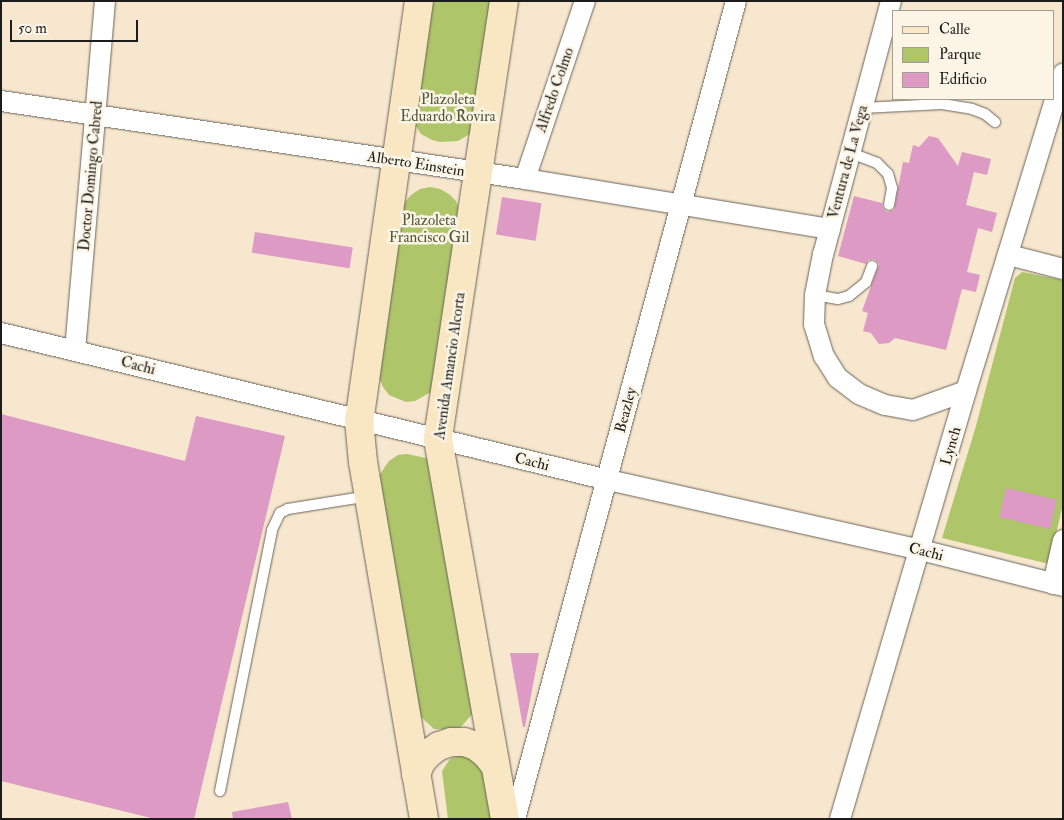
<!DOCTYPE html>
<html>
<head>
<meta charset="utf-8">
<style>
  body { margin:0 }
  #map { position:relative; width:1064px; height:820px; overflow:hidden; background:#f7e7ce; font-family:"IM FELL Double Pica",serif }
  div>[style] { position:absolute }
  .green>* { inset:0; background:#aec56a }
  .building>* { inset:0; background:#dc9ac5; transform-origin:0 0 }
  .roads { filter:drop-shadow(0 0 1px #69635a) drop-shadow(0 0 1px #69635a) }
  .lane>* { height:10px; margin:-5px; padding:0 5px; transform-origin:5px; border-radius:5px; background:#fff }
  .street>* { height:20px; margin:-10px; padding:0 10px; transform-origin:10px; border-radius:10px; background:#fff }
  .secondary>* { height:28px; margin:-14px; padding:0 14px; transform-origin:14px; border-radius:14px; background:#f9e7c3 }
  span { translate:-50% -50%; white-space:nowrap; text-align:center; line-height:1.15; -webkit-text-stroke:5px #fcf5e5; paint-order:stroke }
  .street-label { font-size:15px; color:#1c1c1c }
  .park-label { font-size:15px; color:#4f5737 }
  .frame { position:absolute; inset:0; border:2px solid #1c1c1c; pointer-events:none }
  .legend { position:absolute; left:892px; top:10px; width:162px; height:90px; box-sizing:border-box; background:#fcf5e5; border:1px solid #a29e95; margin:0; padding:6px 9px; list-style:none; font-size:15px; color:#1c1c1c }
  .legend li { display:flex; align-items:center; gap:10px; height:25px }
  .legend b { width:25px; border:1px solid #a29e95 }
  .scale { position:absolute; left:10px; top:20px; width:128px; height:22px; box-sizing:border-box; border:2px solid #1c1c1c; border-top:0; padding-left:6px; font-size:15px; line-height:18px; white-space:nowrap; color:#1c1c1c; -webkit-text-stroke:4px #fcf5e5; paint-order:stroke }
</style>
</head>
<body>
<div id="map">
  <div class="green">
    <i style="clip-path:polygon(431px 1px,496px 1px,473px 132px,458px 141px,440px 142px,432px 140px,421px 134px,414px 123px)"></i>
    <i style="clip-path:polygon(430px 187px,440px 189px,449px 194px,456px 201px,460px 211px,431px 392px,415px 401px,406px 402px,389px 395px,383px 387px,379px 378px,379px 367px,401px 213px,404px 203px,411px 195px,420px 189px)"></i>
    <i style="clip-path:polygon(1022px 272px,1063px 280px,1063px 504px,1049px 564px,942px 538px,976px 426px,1015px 278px)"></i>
    <i style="clip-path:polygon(407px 454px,426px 458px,433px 464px,473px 713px,461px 727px,452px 730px,434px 729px,420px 716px,378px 477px,389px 461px,398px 455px)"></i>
    <i style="clip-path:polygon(463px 754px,481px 762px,493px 819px,448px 819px,442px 771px,450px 759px)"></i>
  </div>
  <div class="building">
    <i style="clip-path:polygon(929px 136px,938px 138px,958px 166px,962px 152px,991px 159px,987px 175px,974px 172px,966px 205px,997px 213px,992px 232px,978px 228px,967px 272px,980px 275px,976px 292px,962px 289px,946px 350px,895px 338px,889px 343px,879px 344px,871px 333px,863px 331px,868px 313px,862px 311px,879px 264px,874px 259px,868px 260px,866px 264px,838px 256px,854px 196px,882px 203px,883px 208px,887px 212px,894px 210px,903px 162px,909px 163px,913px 145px,919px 147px)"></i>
    <i style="left:502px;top:197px;width:40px;height:38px;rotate:9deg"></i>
    <i style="left:255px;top:232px;width:99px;height:21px;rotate:9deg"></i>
    <i style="clip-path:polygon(1px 414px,185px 461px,196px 416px,285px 436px,194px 819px,155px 819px,1px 781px)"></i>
    <i style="left:1006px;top:488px;width:52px;height:30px;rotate:13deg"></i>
    <i style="clip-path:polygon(510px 653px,539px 653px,525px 727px,523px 727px)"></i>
    <i style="clip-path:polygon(288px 802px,292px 819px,233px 819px,232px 812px)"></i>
  </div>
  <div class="roads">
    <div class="lane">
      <i style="left:863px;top:108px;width:79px;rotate:-2.9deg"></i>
      <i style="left:942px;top:104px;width:30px;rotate:9deg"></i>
      <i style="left:972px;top:109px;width:14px;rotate:21deg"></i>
      <i style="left:985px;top:114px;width:13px;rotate:39deg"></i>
      <i style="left:851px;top:153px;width:28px;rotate:21deg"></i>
      <i style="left:877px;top:163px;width:16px;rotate:45deg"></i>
      <i style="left:888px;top:174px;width:15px;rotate:74deg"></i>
      <i style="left:892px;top:188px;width:17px;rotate:100deg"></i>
      <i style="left:815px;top:295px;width:23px;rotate:10deg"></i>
      <i style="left:838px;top:299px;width:11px;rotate:-15deg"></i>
      <i style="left:849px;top:296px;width:22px;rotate:-39deg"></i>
      <i style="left:866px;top:282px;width:17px;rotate:-69deg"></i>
      <i style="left:220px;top:791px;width:266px;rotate:-78.7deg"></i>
      <i style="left:272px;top:530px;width:19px;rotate:-65deg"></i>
      <i style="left:280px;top:513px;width:9px;rotate:-27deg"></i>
      <i style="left:288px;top:509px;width:82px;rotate:-9.1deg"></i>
    </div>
    <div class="street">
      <i style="left:891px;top:1px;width:262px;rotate:105deg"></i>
      <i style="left:823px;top:254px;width:42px;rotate:101deg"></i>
      <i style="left:815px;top:295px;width:29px;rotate:92deg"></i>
      <i style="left:814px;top:324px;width:34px;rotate:73deg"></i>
      <i style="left:824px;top:356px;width:26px;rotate:58deg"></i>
      <i style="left:838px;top:378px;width:26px;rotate:37deg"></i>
      <i style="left:859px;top:394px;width:28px;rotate:23deg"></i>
      <i style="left:885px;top:405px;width:28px;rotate:10deg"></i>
      <i style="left:913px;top:410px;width:56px;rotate:-19.7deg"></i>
      <i style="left:1px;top:101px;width:530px;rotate:8.47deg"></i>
      <i style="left:525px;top:179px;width:309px;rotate:9.3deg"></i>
      <i style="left:525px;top:179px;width:188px;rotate:-71.4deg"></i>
      <i style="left:1009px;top:255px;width:56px;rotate:14.5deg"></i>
      <i style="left:1px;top:333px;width:625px;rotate:13.61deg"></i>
      <i style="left:608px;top:480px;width:321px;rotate:12.6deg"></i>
      <i style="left:921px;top:550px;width:146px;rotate:14.2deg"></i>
      <i style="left:75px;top:351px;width:351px;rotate:-85.1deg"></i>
      <i style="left:1053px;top:584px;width:45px;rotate:-77.2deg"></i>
      <i style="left:515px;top:819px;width:847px;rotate:-74.88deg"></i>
      <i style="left:840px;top:819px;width:446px;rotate:-73.6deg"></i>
      <i style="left:966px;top:391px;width:332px;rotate:-73deg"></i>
    </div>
    <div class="secondary">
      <i style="left:419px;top:1px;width:423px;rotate:98.1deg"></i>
      <i style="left:359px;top:420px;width:42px;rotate:84.6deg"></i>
      <i style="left:363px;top:462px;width:362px;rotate:80.3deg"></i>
      <i style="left:504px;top:1px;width:443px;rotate:98.6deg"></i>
      <i style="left:438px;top:439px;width:386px;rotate:80deg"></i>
      <i style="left:416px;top:774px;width:13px;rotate:-67deg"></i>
      <i style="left:421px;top:762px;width:12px;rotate:-48deg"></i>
      <i style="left:429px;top:753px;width:12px;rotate:-35deg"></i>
      <i style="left:439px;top:746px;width:13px;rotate:-18deg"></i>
      <i style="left:451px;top:742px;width:13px"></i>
      <i style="left:464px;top:742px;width:13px;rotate:18deg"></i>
      <i style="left:476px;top:746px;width:13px;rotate:39deg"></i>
      <i style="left:486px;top:754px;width:13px;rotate:51deg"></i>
    </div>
  </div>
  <div class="street-label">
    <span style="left:555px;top:90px;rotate:-71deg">Alfredo Colmo</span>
    <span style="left:848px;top:162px;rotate:-75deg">Ventura de La Vega</span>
    <span style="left:416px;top:164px;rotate:9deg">Alberto Einstein</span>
    <span style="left:91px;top:176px;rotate:-85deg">Doctor Domingo Cabred</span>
    <span style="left:138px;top:366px;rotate:14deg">Cachi</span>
    <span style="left:450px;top:366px;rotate:-82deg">Avenida Amancio Alcorta</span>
    <span style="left:626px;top:410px;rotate:-75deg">Beazley</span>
    <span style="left:951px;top:446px;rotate:-74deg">Lynch</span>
    <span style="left:532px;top:462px;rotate:14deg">Cachi</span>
    <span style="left:926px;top:552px;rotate:14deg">Cachi</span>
  </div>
  <div class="park-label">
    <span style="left:448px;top:108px">Plazoleta<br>Eduardo Rovira</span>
    <span style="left:429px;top:229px">Plazoleta<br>Francisco Gil</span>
  </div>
  <div class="frame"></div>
  <ul class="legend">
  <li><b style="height:6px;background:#f9e7c3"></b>Calle</li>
  <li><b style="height:14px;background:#aec56a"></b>Parque</li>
  <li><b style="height:14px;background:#dc9ac5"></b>Edificio</li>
  </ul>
  <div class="scale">50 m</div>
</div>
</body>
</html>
